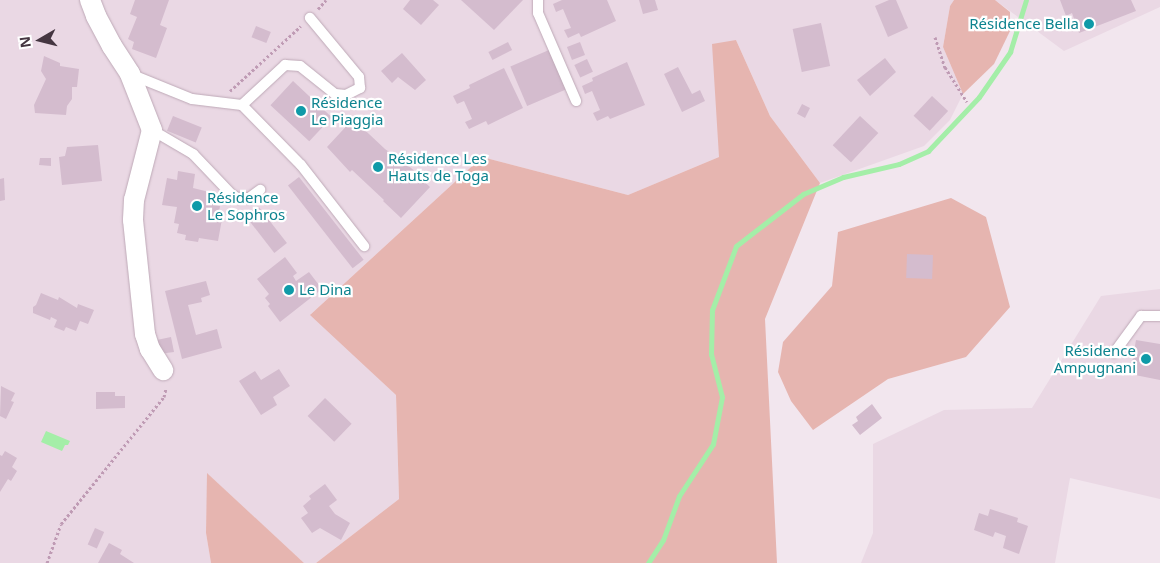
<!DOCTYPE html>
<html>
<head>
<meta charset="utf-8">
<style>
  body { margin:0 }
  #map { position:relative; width:1160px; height:563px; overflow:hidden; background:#f2e6ee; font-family:"Noto Sans",sans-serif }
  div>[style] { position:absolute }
  .residential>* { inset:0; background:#ead8e4 }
  .green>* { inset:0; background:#e6b5b0 }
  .water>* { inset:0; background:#a4eea8 }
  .stream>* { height:5px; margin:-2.5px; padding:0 2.5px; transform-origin:2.5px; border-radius:2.5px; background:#a4eea8 }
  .building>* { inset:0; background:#d4bcce; transform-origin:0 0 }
  .path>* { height:3px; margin-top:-1.5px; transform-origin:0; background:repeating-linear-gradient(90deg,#bf9bb4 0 2.5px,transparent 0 5px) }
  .roads { filter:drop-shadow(0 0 1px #bea9b7) drop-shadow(0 0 1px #bea9b7) }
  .service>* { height:10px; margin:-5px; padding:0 5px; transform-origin:5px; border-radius:5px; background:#fff }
  .minor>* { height:20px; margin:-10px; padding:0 10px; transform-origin:10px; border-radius:10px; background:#fff }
  .dots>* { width:14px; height:14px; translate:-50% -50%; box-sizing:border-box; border:2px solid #fff; border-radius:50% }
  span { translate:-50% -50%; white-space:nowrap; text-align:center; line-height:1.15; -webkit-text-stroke:4.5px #fff; paint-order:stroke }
  .culture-label { font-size:15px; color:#0d838f }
  .right { translate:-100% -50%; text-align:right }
  .left { translate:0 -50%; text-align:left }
  .north { position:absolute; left:15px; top:15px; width:50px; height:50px; -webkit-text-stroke:4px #fff; paint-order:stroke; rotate:262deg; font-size:14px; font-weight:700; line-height:20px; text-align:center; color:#453641 }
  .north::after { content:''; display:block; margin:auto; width:18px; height:22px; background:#453641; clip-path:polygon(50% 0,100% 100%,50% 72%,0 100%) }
</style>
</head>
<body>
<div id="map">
  <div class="residential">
    <i style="clip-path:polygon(0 0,954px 0,950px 6px,943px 47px,963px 94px,950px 120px,924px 146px,820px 183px,770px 116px,736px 40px,719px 157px,628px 195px,482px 157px,311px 314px,396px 395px,399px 499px,316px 563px,304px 563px,208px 474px,206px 533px,211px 563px,0 563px)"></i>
    <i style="clip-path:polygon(995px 0,1160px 0,1160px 7px,1064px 51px)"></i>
    <i style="clip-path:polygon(1160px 289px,1160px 499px,1070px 478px,1055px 563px,861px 563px,873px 533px,873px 444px,944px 410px,1032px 408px,1101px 296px)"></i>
  </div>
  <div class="green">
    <i style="clip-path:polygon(954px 0,995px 0,1010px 12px,1010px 31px,994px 64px,963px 94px,943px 47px,950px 6px)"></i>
    <i style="clip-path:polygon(736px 40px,770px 116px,820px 183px,765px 319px,777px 563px,316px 563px,399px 499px,396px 395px,310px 315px,482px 157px,628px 195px,719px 157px,712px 44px)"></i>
    <i style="clip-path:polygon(951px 198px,986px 217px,1010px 307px,966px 357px,888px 379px,813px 430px,791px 401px,778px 372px,783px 342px,832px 286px,838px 232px)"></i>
    <i style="clip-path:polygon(207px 473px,304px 563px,211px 563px,206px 533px)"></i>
  </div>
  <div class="water">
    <i style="clip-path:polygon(46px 431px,70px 441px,68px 445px,65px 445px,62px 451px,41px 442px)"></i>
  </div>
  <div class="stream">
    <i style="left:648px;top:563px;width:27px;rotate:-57deg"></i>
    <i style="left:663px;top:540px;width:47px;rotate:-70deg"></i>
    <i style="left:679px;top:496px;width:62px;rotate:-56.8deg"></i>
    <i style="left:713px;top:444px;width:48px;rotate:-79.2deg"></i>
    <i style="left:722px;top:397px;width:44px;rotate:-104.3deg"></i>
    <i style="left:711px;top:354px;width:44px;rotate:-88.7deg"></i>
    <i style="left:712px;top:310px;width:68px;rotate:-69.4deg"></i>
    <i style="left:736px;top:246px;width:85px;rotate:-37.8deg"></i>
    <i style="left:803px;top:194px;width:43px;rotate:-23deg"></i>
    <i style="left:843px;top:177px;width:57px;rotate:-13.1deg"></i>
    <i style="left:899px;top:164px;width:32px;rotate:-24deg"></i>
    <i style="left:928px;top:151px;width:74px;rotate:-46.6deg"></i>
    <i style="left:979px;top:97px;width:55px;rotate:-55.4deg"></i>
    <i style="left:1010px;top:52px;width:54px;rotate:-72.9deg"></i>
  </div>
  <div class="building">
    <i style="clip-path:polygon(135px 0,169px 0,160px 25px,167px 28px,156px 58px,132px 49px,134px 42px,128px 39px,137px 17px,130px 14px)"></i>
    <i style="clip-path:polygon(410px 0,433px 0,439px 5px,421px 25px,403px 9px)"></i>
    <i style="clip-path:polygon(461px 0,523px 0,494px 30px)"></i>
    <i style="clip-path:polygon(562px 0,607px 0,616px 21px,581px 37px,579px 33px,568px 38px,564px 30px,571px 28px,563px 9px,556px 12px,553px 4px)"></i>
    <i style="clip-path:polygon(639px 0,655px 0,658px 10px,643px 14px)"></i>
    <i style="clip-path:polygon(889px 0,896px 0,908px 28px,888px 37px,875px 6px)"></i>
    <i style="clip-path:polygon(1060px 0,1131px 0,1136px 11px,1079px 33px,1072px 13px,1066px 16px)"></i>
    <i style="left:821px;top:23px;width:44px;height:29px;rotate:78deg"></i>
    <i style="left:256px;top:26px;width:16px;height:12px;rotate:22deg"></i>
    <i style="left:508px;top:42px;width:9px;height:22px;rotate:63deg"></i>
    <i style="left:580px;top:42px;width:14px;height:14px;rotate:69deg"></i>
    <i style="left:549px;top:50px;width:43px;height:42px;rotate:67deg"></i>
    <i style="clip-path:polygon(402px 53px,426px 80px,415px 90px,398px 77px,392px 83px,381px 71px)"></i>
    <i style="clip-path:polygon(44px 56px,60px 63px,60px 66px,79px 69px,77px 87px,72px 87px,72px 99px,67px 106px,66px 115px,35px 113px,34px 105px,46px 79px,41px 71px)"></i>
    <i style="clip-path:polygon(885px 58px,896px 72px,870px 96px,857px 80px)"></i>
    <i style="left:587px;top:59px;width:14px;height:14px;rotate:65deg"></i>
    <i style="clip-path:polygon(627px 62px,645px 105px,610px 119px,608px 116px,597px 121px,593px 113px,600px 110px,592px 91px,585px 94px,582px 86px,593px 81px,592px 78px)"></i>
    <i style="clip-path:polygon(678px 67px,692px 94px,700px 90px,705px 101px,682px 112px,664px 74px)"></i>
    <i style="clip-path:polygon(504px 68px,523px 108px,488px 125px,486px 121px,469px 129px,465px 122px,472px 119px,464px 101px,457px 104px,453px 96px,470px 88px,469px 85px)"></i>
    <i style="left:293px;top:81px;width:53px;height:33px;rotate:43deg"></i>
    <i style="left:932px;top:96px;width:22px;height:27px;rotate:43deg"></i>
    <i style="left:802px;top:104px;width:9px;height:11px;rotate:27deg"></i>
    <i style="left:173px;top:116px;width:31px;height:16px;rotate:22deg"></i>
    <i style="left:860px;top:116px;width:25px;height:40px;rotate:43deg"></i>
    <i style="clip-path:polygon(353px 119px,385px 149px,395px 156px,396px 155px,418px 174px,417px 175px,430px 187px,401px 218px,383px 201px,384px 200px,352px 170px,350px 172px,327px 147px)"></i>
    <i style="clip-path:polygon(98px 145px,102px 181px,62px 185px,59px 157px,65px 156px,67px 147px)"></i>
    <i style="clip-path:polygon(40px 158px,51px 158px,51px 166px,39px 165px)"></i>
    <i style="clip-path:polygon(178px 171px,195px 174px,193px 188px,217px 194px,215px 205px,220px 206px,218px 218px,222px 219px,218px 241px,199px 238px,198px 242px,185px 240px,186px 235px,177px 233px,179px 224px,174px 223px,177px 207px,162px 205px,167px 178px,177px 180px)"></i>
    <i style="left:299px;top:177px;width:105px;height:14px;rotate:52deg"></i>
    <i style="clip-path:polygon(4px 178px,5px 200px,0 201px,0 179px)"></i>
    <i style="left:258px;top:206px;width:47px;height:16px;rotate:52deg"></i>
    <i style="left:907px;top:254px;width:26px;height:24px;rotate:2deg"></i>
    <i style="clip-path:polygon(285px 257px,297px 273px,293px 276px,296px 281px,309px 272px,322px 289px,280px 322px,268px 306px,270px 304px,265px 298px,269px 294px,257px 279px)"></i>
    <i style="clip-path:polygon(206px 281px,210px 295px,201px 298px,202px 302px,188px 305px,196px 335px,217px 329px,222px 348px,182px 359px,165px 291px)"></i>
    <i style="clip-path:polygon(41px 293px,58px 300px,59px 297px,77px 308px,78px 304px,94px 310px,88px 324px,80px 321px,76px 331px,66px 327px,64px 331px,54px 327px,57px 320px,51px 317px,50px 320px,33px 313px,33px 307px,36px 305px)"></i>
    <i style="clip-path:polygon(171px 337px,174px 352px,159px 354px,152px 341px)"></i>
    <i style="clip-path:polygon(1136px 340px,1160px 344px,1160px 380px,1130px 374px)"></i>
    <i style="clip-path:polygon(279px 369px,290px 386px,273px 397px,277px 405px,261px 415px,239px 381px,255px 371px,261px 380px)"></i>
    <i style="clip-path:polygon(1px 386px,15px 393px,11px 401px,14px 402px,6px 419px,0 416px)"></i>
    <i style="clip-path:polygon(96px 392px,115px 392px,115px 396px,125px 396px,125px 408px,96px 409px)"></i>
    <i style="left:325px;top:398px;width:37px;height:25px;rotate:44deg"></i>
    <i style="clip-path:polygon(872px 404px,882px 418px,860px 435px,852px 425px,858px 421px,856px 417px)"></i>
    <i style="clip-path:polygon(5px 451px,17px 458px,12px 467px,17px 471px,11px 481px,8px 479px,0 492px,0 455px,2px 456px)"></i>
    <i style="clip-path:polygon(325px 484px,337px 500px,329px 506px,335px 514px,350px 523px,341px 540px,320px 528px,312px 533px,301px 518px,308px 513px,303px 506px,311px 499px,309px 496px)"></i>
    <i style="clip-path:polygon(990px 509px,1018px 518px,1017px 522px,1028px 526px,1019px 554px,1003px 548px,1006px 536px,995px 532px,993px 537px,974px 530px,979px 513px,988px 516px)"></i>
    <i style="left:95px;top:528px;width:10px;height:18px;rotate:24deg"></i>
    <i style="clip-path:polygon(109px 543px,122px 550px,120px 554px,134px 563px,98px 563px)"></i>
  </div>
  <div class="path">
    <i style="left:318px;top:9px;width:12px;rotate:-48deg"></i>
    <i style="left:935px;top:37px;width:32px;rotate:72deg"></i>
    <i style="left:945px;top:67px;width:41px;rotate:57.8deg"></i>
    <i style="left:230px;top:91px;width:96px;rotate:-42.5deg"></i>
    <i style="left:47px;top:563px;width:41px;rotate:-70.3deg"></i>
    <i style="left:61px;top:524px;width:164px;rotate:-51deg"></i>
    <i style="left:164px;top:397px;width:9px;rotate:-77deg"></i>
  </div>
  <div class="roads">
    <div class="service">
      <i style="left:538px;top:0;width:13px;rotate:90deg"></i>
      <i style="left:538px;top:13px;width:96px;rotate:66.6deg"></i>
      <i style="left:130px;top:74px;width:67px;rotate:22deg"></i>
      <i style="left:192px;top:99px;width:50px;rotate:6.8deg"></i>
      <i style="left:242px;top:105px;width:84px;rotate:45.5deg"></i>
      <i style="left:301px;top:165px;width:103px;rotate:52.1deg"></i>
      <i style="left:242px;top:105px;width:59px;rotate:-42.9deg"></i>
      <i style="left:285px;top:65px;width:15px;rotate:4deg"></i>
      <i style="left:300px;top:66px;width:45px;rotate:38.7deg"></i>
      <i style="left:335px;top:94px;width:11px;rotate:5deg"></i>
      <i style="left:346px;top:95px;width:16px;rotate:-27deg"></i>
      <i style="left:360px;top:88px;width:11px;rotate:-95deg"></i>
      <i style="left:359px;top:77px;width:77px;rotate:-129.7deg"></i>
      <i style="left:152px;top:130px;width:48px;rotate:30.3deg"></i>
      <i style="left:193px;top:154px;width:57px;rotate:46.4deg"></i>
      <i style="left:232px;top:195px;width:7px;rotate:27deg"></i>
      <i style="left:238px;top:198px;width:11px"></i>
      <i style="left:249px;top:198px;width:14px;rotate:-36deg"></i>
      <i style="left:1114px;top:353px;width:46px;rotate:-53.9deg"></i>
      <i style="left:1141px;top:316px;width:19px"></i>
    </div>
    <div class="minor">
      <i style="left:90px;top:0;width:17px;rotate:69deg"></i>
      <i style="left:96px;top:16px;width:34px;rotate:62deg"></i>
      <i style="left:112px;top:46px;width:33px;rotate:57deg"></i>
      <i style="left:130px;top:74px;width:60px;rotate:68.6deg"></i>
      <i style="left:152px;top:130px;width:72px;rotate:104.4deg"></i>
      <i style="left:134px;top:200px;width:20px;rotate:93deg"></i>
      <i style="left:133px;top:220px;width:115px;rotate:84deg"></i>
      <i style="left:145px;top:334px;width:16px;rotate:72deg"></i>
      <i style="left:150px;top:349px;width:25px;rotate:58deg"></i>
    </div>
  </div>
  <div class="dots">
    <i style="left:1089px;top:24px;background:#0f9aa8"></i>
    <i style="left:301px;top:111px;background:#0f9aa8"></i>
    <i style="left:378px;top:167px;background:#0f9aa8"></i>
    <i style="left:197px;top:206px;background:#0f9aa8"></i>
    <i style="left:289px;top:290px;background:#0f9aa8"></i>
    <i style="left:1146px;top:359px;background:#0f9aa8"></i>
  </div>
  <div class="culture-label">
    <span class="right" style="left:1079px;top:24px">Résidence Bella</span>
    <span class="left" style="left:311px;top:111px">Résidence<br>Le Piaggia</span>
    <span class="left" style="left:388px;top:167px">Résidence Les<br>Hauts de Toga</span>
    <span class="left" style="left:207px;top:206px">Résidence<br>Le Sophros</span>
    <span class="left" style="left:299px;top:290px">Le Dina</span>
    <span class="right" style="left:1136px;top:359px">Résidence<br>Ampugnani</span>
  </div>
  <div class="north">N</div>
</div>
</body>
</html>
